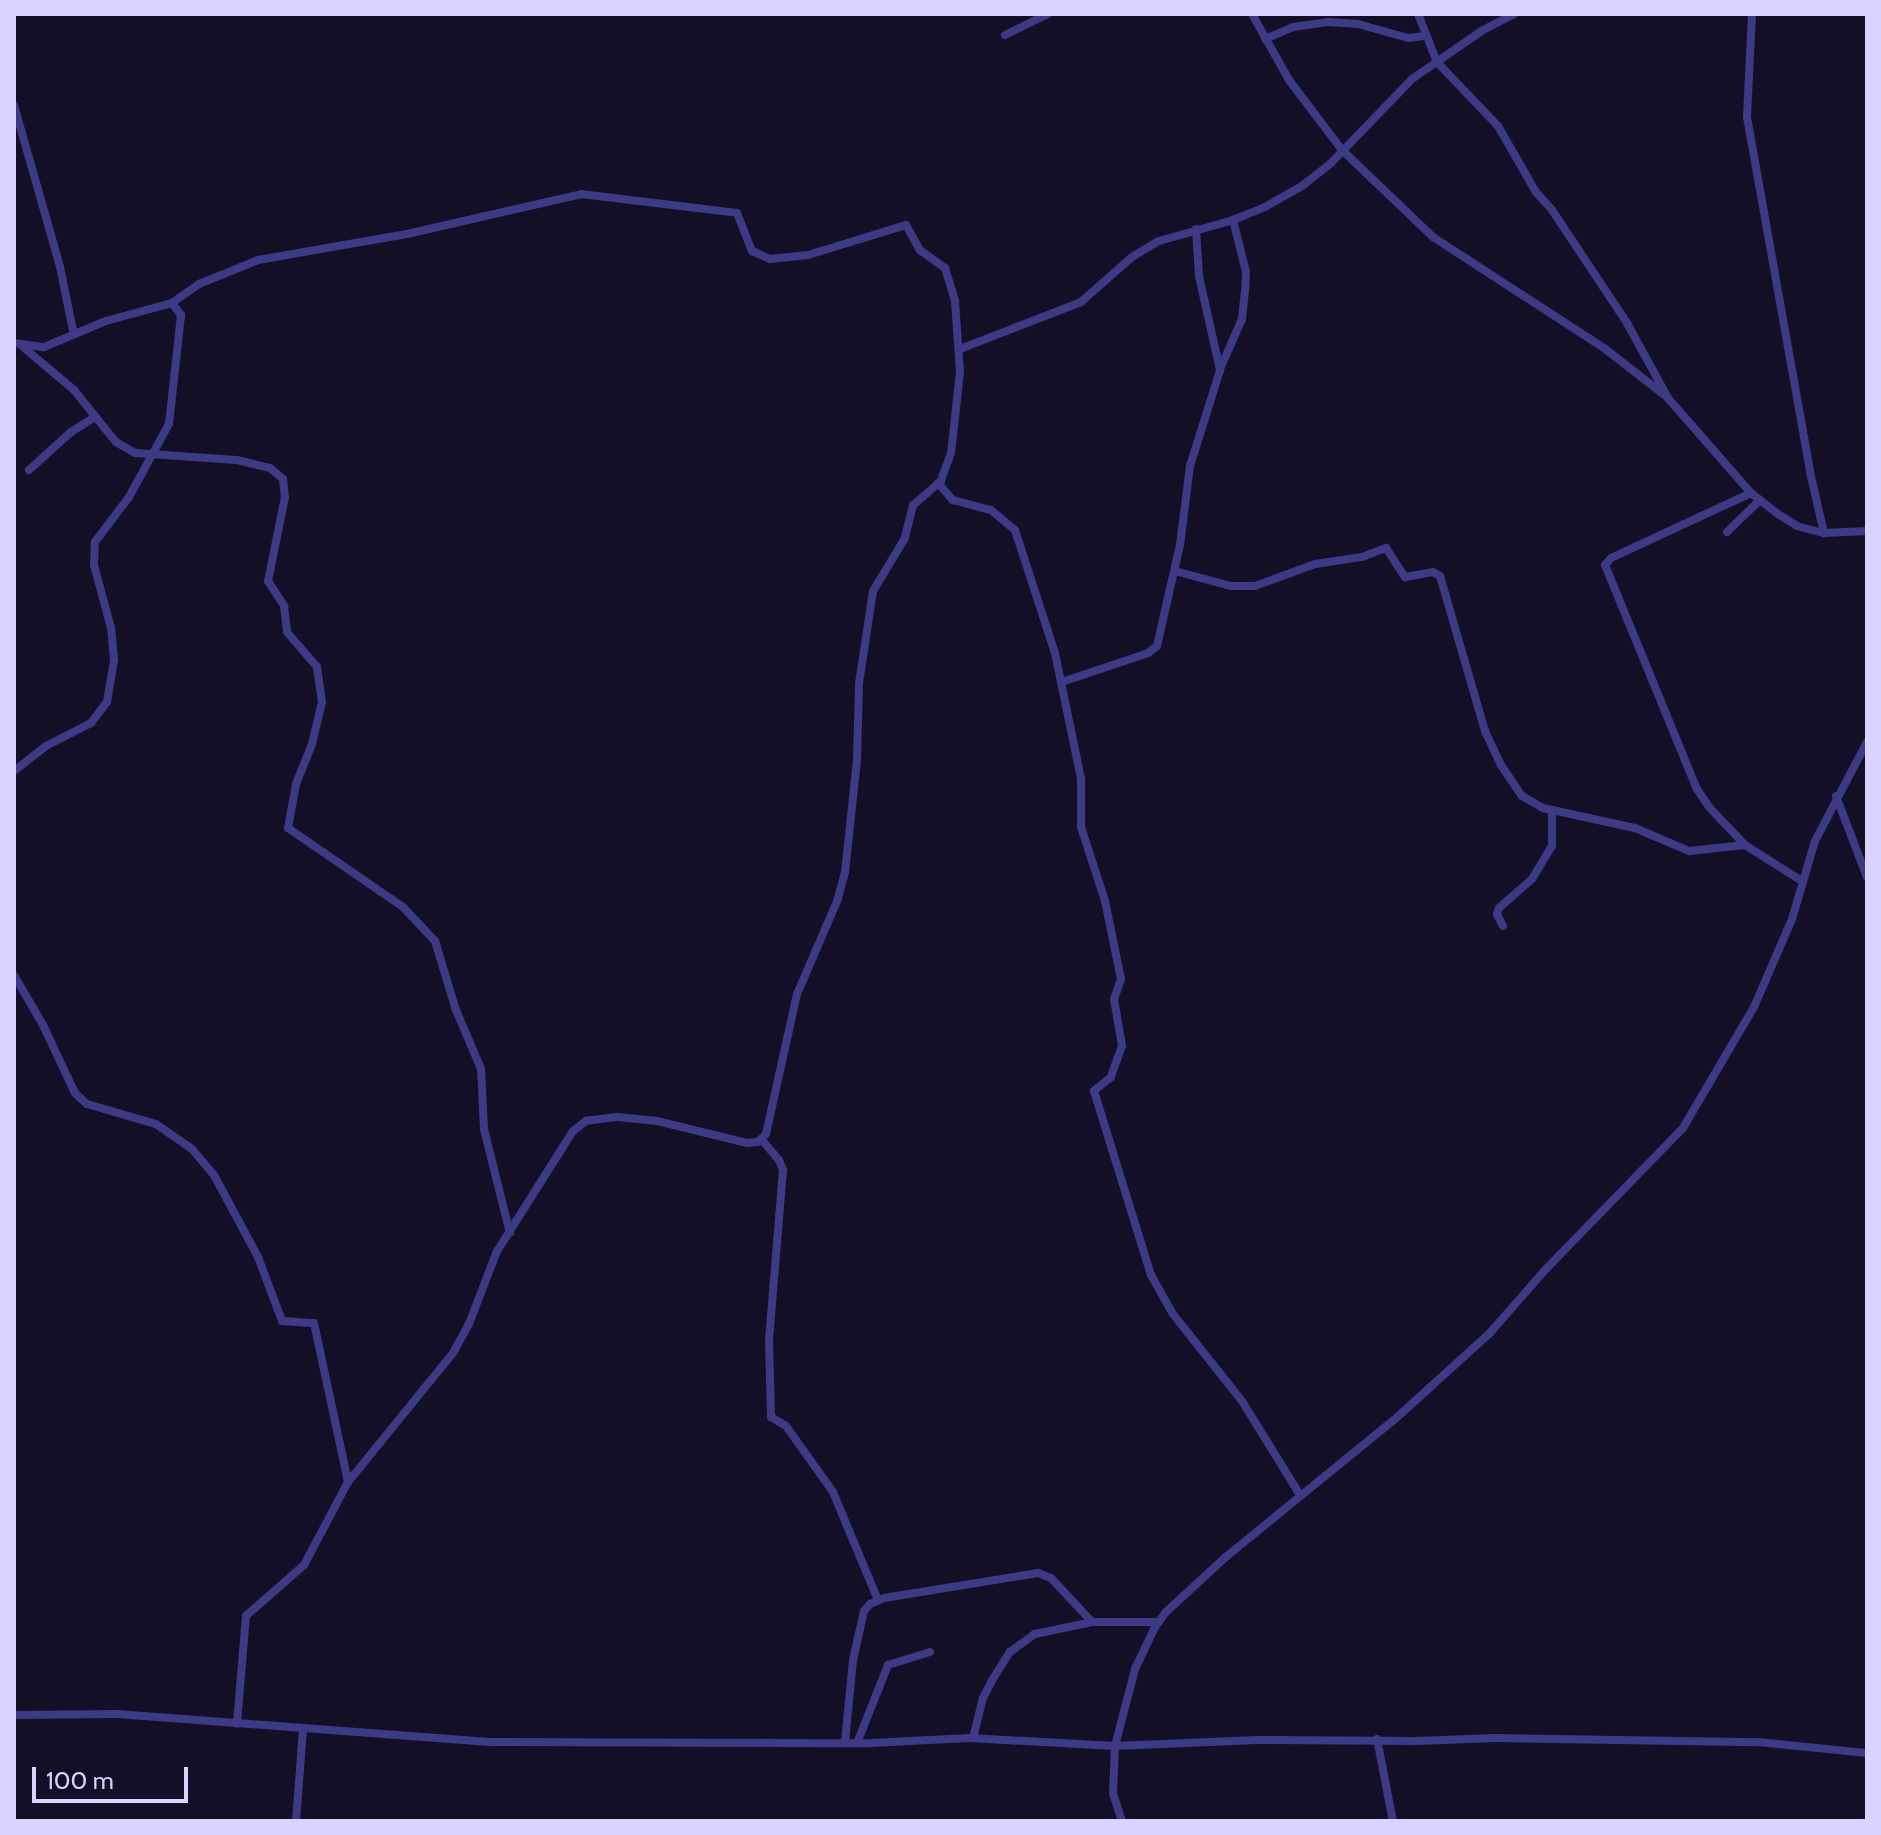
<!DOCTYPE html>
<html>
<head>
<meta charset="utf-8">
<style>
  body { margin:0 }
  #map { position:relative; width:1881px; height:1835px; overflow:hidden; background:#130f26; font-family:Cabin,sans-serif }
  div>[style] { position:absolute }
  .minor>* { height:8px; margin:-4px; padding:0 4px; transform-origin:4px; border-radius:4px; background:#3d3a85 }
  span { translate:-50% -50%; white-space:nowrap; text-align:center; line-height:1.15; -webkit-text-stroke:6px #130f26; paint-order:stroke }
  .frame { position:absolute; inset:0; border:16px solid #d9d4ff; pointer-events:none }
  .scale { position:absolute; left:32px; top:1767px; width:156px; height:36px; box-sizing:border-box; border:4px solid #d9d4ff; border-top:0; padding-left:10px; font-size:24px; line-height:28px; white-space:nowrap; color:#d9d4ff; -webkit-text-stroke:6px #130f26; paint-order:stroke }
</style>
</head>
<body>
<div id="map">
  <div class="minor">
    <i style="left:1252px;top:14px;width:76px;rotate:60.7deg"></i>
    <i style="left:1289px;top:80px;width:88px;rotate:52.9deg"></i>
    <i style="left:1342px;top:150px;width:126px;rotate:43.7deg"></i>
    <i style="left:1433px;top:237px;width:204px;rotate:33deg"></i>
    <i style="left:1604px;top:348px;width:80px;rotate:37.9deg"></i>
    <i style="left:1667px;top:397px;width:128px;rotate:48.8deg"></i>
    <i style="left:1751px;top:493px;width:34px;rotate:38deg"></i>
    <i style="left:1778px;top:514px;width:22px;rotate:32deg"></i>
    <i style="left:1797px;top:526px;width:28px;rotate:15deg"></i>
    <i style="left:1824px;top:533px;width:43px;rotate:-2.7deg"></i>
    <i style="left:1418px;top:14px;width:52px;rotate:68.4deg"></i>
    <i style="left:1437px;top:62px;width:88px;rotate:46.4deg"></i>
    <i style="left:1498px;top:126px;width:76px;rotate:60.1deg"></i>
    <i style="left:1536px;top:192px;width:24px;rotate:48deg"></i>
    <i style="left:1552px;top:210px;width:136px;rotate:56.4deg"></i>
    <i style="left:1627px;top:323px;width:83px;rotate:61.3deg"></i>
    <i style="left:1752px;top:14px;width:103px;rotate:92.8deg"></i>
    <i style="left:1747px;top:117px;width:361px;rotate:79.9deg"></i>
    <i style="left:1810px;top:472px;width:63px;rotate:77.1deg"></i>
    <i style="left:1005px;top:35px;width:48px;rotate:-26deg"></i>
    <i style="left:1265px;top:39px;width:30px;rotate:-23deg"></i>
    <i style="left:1293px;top:27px;width:35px;rotate:-8deg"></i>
    <i style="left:1328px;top:22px;width:30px;rotate:4deg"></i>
    <i style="left:1358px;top:24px;width:52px;rotate:15.6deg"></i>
    <i style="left:1408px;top:38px;width:17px;rotate:-7deg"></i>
    <i style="left:14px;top:105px;width:168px;rotate:74.1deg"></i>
    <i style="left:60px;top:267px;width:69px;rotate:78.4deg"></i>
    <i style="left:14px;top:343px;width:30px;rotate:8deg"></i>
    <i style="left:44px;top:347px;width:67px;rotate:-22.8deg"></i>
    <i style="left:106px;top:321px;width:68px;rotate:-15.3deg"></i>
    <i style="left:172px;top:303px;width:33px;rotate:-35deg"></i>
    <i style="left:199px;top:284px;width:64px;rotate:-22.1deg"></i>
    <i style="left:258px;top:260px;width:151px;rotate:-9.9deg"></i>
    <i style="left:407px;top:234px;width:179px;rotate:-12.9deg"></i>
    <i style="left:581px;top:194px;width:157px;rotate:6.9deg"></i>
    <i style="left:737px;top:213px;width:41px;rotate:68.5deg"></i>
    <i style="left:752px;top:251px;width:20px;rotate:24deg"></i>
    <i style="left:770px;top:259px;width:38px;rotate:-6deg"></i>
    <i style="left:808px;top:255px;width:102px;rotate:-17deg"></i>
    <i style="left:906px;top:225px;width:29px;rotate:61deg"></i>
    <i style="left:920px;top:250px;width:31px;rotate:36deg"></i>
    <i style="left:945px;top:268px;width:34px;rotate:73deg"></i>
    <i style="left:955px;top:301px;width:71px;rotate:86deg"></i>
    <i style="left:960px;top:372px;width:81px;rotate:96.3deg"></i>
    <i style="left:951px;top:453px;width:30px;rotate:110deg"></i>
    <i style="left:941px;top:481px;width:37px;rotate:139deg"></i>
    <i style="left:913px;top:505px;width:34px;rotate:104deg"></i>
    <i style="left:905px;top:538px;width:62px;rotate:121.1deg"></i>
    <i style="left:873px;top:591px;width:94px;rotate:98.6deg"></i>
    <i style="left:859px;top:684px;width:76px;rotate:91.5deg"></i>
    <i style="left:857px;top:760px;width:113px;rotate:96.1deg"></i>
    <i style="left:845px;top:872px;width:28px;rotate:105deg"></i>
    <i style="left:838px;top:899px;width:103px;rotate:113.3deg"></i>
    <i style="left:797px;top:994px;width:143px;rotate:102.5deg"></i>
    <i style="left:766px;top:1134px;width:11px;rotate:135deg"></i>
    <i style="left:758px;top:1142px;width:11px;rotate:175deg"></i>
    <i style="left:747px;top:1143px;width:93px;rotate:-166.3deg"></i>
    <i style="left:657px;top:1121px;width:40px;rotate:-174.3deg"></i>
    <i style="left:617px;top:1117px;width:31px;rotate:173deg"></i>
    <i style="left:586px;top:1121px;width:16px;rotate:142deg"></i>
    <i style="left:573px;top:1131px;width:142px;rotate:122.3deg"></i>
    <i style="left:497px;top:1251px;width:78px;rotate:111deg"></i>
    <i style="left:469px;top:1324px;width:33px;rotate:119deg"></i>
    <i style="left:453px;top:1353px;width:166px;rotate:129.1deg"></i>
    <i style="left:348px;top:1482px;width:94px;rotate:117.9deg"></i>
    <i style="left:304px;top:1565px;width:77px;rotate:138.7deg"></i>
    <i style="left:246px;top:1616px;width:108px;rotate:94.8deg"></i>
    <i style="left:23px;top:347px;width:67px;rotate:40.1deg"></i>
    <i style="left:74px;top:390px;width:67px;rotate:51.1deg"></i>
    <i style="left:116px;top:442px;width:22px;rotate:30deg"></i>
    <i style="left:135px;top:453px;width:102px;rotate:3.9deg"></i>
    <i style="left:237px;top:460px;width:34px;rotate:14deg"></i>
    <i style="left:270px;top:468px;width:17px;rotate:40deg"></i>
    <i style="left:283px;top:479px;width:18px;rotate:84deg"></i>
    <i style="left:285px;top:497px;width:86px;rotate:101.4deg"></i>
    <i style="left:268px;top:581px;width:30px;rotate:57deg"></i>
    <i style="left:284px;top:606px;width:26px;rotate:83deg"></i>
    <i style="left:287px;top:632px;width:46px;rotate:49.4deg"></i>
    <i style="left:317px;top:667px;width:35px;rotate:82deg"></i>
    <i style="left:322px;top:702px;width:43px;rotate:103.4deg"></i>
    <i style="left:312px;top:744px;width:43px;rotate:111.8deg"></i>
    <i style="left:296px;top:784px;width:45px;rotate:100.3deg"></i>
    <i style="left:288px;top:828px;width:140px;rotate:34.5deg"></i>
    <i style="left:403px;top:907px;width:47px;rotate:46.7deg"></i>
    <i style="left:435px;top:941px;width:72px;rotate:73.1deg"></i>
    <i style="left:456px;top:1010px;width:64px;rotate:67deg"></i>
    <i style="left:481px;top:1069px;width:60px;rotate:87.1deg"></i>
    <i style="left:484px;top:1129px;width:107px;rotate:76deg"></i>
    <i style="left:960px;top:349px;width:130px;rotate:-21.2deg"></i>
    <i style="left:1081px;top:302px;width:68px;rotate:-41.4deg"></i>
    <i style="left:1132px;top:257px;width:31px;rotate:-31deg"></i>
    <i style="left:1159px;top:241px;width:77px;rotate:-15.8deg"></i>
    <i style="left:1233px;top:220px;width:35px;rotate:-22deg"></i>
    <i style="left:1265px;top:207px;width:43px;rotate:-29.6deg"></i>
    <i style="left:1302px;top:186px;width:37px;rotate:-38deg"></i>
    <i style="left:1331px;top:163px;width:117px;rotate:-46deg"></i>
    <i style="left:1412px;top:79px;width:86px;rotate:-34.6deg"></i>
    <i style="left:1483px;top:30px;width:35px;rotate:-27deg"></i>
    <i style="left:1220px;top:369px;width:55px;rotate:-66.3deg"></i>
    <i style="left:1242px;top:319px;width:27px;rotate:-84deg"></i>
    <i style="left:1245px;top:292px;width:20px;rotate:-87deg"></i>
    <i style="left:1246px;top:272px;width:54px;rotate:-104deg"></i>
    <i style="left:29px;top:470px;width:57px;rotate:-42.1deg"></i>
    <i style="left:71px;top:432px;width:26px;rotate:-32deg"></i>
    <i style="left:938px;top:483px;width:23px;rotate:49deg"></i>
    <i style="left:953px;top:500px;width:39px;rotate:15deg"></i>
    <i style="left:991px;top:510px;width:31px;rotate:40deg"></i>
    <i style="left:1015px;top:530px;width:129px;rotate:72deg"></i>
    <i style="left:1055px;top:653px;width:129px;rotate:78.3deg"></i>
    <i style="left:1081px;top:779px;width:48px;rotate:90deg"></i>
    <i style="left:1081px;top:827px;width:78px;rotate:72deg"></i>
    <i style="left:1105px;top:901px;width:80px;rotate:78.4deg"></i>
    <i style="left:1121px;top:979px;width:21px;rotate:109deg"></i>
    <i style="left:1114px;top:999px;width:48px;rotate:80.3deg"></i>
    <i style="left:1122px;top:1046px;width:33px;rotate:110deg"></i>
    <i style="left:1111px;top:1077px;width:22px;rotate:141deg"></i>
    <i style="left:1094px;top:1091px;width:193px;rotate:72.8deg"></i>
    <i style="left:1151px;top:1275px;width:45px;rotate:60.6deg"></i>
    <i style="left:1173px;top:1314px;width:111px;rotate:51.6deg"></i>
    <i style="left:1242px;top:1401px;width:110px;rotate:58.3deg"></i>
    <i style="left:1751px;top:493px;width:154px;rotate:155.1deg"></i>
    <i style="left:1611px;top:558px;width:9px;rotate:131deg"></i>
    <i style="left:1605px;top:565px;width:242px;rotate:67.7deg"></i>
    <i style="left:1697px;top:789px;width:22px;rotate:56deg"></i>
    <i style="left:1709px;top:807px;width:52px;rotate:46.5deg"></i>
    <i style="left:1745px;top:845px;width:67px;rotate:32.3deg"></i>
    <i style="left:1727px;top:532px;width:45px;rotate:-44.1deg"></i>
    <i style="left:1175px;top:571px;width:58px;rotate:15deg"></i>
    <i style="left:1231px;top:586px;width:24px"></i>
    <i style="left:1255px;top:586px;width:64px;rotate:-20.1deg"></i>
    <i style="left:1315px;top:564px;width:48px;rotate:-8.5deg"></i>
    <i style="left:1362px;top:557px;width:26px;rotate:-21deg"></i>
    <i style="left:1386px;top:548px;width:35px;rotate:57deg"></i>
    <i style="left:1405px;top:577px;width:28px;rotate:-10deg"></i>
    <i style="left:1433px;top:572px;width:8px;rotate:30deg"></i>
    <i style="left:1440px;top:576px;width:161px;rotate:73.8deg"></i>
    <i style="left:1485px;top:731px;width:38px;rotate:65deg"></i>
    <i style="left:1501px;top:765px;width:37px;rotate:56deg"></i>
    <i style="left:1522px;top:796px;width:24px;rotate:30deg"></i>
    <i style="left:1543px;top:808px;width:94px;rotate:12.3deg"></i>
    <i style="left:1635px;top:828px;width:59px;rotate:23.1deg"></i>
    <i style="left:1689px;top:851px;width:56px;rotate:-6.1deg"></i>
    <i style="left:1062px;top:682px;width:91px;rotate:-18.6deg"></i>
    <i style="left:1148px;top:653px;width:11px;rotate:-38deg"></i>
    <i style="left:1157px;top:646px;width:104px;rotate:-77.2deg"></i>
    <i style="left:1180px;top:545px;width:80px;rotate:-82.8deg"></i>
    <i style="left:1190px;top:466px;width:101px;rotate:-72.6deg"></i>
    <i style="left:1220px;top:370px;width:96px;rotate:-102.6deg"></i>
    <i style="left:1199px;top:276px;width:47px;rotate:-93.7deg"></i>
    <i style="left:14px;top:771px;width:41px;rotate:-38deg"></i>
    <i style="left:46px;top:746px;width:51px;rotate:-27.1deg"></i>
    <i style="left:91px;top:723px;width:26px;rotate:-53deg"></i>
    <i style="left:107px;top:702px;width:43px;rotate:-80.5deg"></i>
    <i style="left:114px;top:660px;width:32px;rotate:-95deg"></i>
    <i style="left:111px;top:628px;width:65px;rotate:-105.1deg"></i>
    <i style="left:94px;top:565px;width:23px;rotate:-88deg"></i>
    <i style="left:95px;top:542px;width:56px;rotate:-52.9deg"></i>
    <i style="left:129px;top:497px;width:83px;rotate:-61.3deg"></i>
    <i style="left:169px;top:424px;width:110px;rotate:-83.7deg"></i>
    <i style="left:181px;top:315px;width:15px;rotate:-127deg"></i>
    <i style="left:1836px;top:796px;width:87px;rotate:69.1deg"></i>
    <i style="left:1503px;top:926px;width:13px;rotate:-117deg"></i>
    <i style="left:1497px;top:914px;width:6px;rotate:-72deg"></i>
    <i style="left:1499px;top:908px;width:44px;rotate:-41.3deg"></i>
    <i style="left:1532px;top:879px;width:39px;rotate:-59deg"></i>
    <i style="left:1552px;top:846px;width:36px;rotate:-90deg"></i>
    <i style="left:14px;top:975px;width:58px;rotate:59.9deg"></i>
    <i style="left:43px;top:1025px;width:75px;rotate:64.8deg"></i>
    <i style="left:75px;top:1093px;width:16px;rotate:43deg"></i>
    <i style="left:87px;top:1104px;width:72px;rotate:16.2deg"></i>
    <i style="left:156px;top:1124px;width:44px;rotate:34.8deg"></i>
    <i style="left:192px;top:1149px;width:34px;rotate:50deg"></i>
    <i style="left:214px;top:1175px;width:93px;rotate:61.8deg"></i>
    <i style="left:258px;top:1257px;width:68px;rotate:69.4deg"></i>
    <i style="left:282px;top:1321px;width:32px;rotate:4deg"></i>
    <i style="left:314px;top:1323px;width:163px;rotate:77.9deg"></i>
    <i style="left:762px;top:1140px;width:26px;rotate:50deg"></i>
    <i style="left:779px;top:1160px;width:11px;rotate:68deg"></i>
    <i style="left:783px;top:1170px;width:171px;rotate:94.7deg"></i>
    <i style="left:769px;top:1340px;width:77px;rotate:88.5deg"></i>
    <i style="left:771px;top:1417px;width:17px;rotate:31deg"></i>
    <i style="left:786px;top:1426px;width:81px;rotate:54.5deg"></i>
    <i style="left:833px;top:1492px;width:117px;rotate:67.4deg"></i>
    <i style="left:14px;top:1715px;width:103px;rotate:-0.6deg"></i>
    <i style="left:117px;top:1714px;width:377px;rotate:4.3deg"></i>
    <i style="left:493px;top:1742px;width:378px;rotate:0.2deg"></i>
    <i style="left:871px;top:1743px;width:98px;rotate:-2.9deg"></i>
    <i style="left:969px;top:1738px;width:146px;rotate:3.1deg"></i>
    <i style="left:1115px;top:1746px;width:142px;rotate:-2.4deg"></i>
    <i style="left:1257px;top:1740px;width:159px;rotate:0.4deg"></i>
    <i style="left:1416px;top:1741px;width:79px;rotate:-2.2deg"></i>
    <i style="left:1495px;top:1738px;width:263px;rotate:0.9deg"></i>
    <i style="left:1758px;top:1742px;width:110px;rotate:5.8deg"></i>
    <i style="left:973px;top:1738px;width:41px;rotate:-76deg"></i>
    <i style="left:983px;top:1698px;width:18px;rotate:-63deg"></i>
    <i style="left:991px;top:1682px;width:36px;rotate:-58deg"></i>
    <i style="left:1010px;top:1652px;width:31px;rotate:-36deg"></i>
    <i style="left:1035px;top:1634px;width:58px;rotate:-11.9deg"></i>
    <i style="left:1092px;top:1622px;width:67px"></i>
    <i style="left:1377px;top:1739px;width:84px;rotate:79deg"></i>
    <i style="left:845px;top:1742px;width:82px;rotate:-84.4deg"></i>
    <i style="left:853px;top:1660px;width:50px;rotate:-77.3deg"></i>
    <i style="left:864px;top:1611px;width:9px;rotate:-49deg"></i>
    <i style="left:870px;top:1604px;width:15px;rotate:-23deg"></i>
    <i style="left:884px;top:1598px;width:156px;rotate:-9.2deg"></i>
    <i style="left:1038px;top:1573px;width:14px;rotate:21deg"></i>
    <i style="left:1051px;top:1578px;width:60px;rotate:47deg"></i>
    <i style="left:857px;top:1743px;width:84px;rotate:-68.3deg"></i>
    <i style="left:888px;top:1665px;width:44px;rotate:-17.2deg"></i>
    <i style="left:296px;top:1821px;width:91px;rotate:-85.6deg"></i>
    <i style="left:1122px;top:1821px;width:29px;rotate:-108deg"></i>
    <i style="left:1113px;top:1793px;width:47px;rotate:-87.6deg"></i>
    <i style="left:1115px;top:1746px;width:80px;rotate:-75.4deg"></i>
    <i style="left:1135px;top:1669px;width:47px;rotate:-64.5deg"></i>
    <i style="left:1155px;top:1627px;width:19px;rotate:-54deg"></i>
    <i style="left:1166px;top:1612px;width:83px;rotate:-42.6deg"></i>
    <i style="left:1227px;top:1556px;width:215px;rotate:-39.2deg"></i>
    <i style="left:1394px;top:1420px;width:128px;rotate:-42.2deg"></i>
    <i style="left:1489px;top:1334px;width:85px;rotate:-48.8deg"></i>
    <i style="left:1545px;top:1270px;width:198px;rotate:-45.8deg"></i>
    <i style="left:1683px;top:1128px;width:140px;rotate:-59.6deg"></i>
    <i style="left:1754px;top:1007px;width:96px;rotate:-66.6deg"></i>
    <i style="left:1792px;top:919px;width:81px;rotate:-73.6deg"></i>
    <i style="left:1815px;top:841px;width:112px;rotate:-62.3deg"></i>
  </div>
  <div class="frame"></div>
  <div class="scale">100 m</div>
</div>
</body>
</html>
